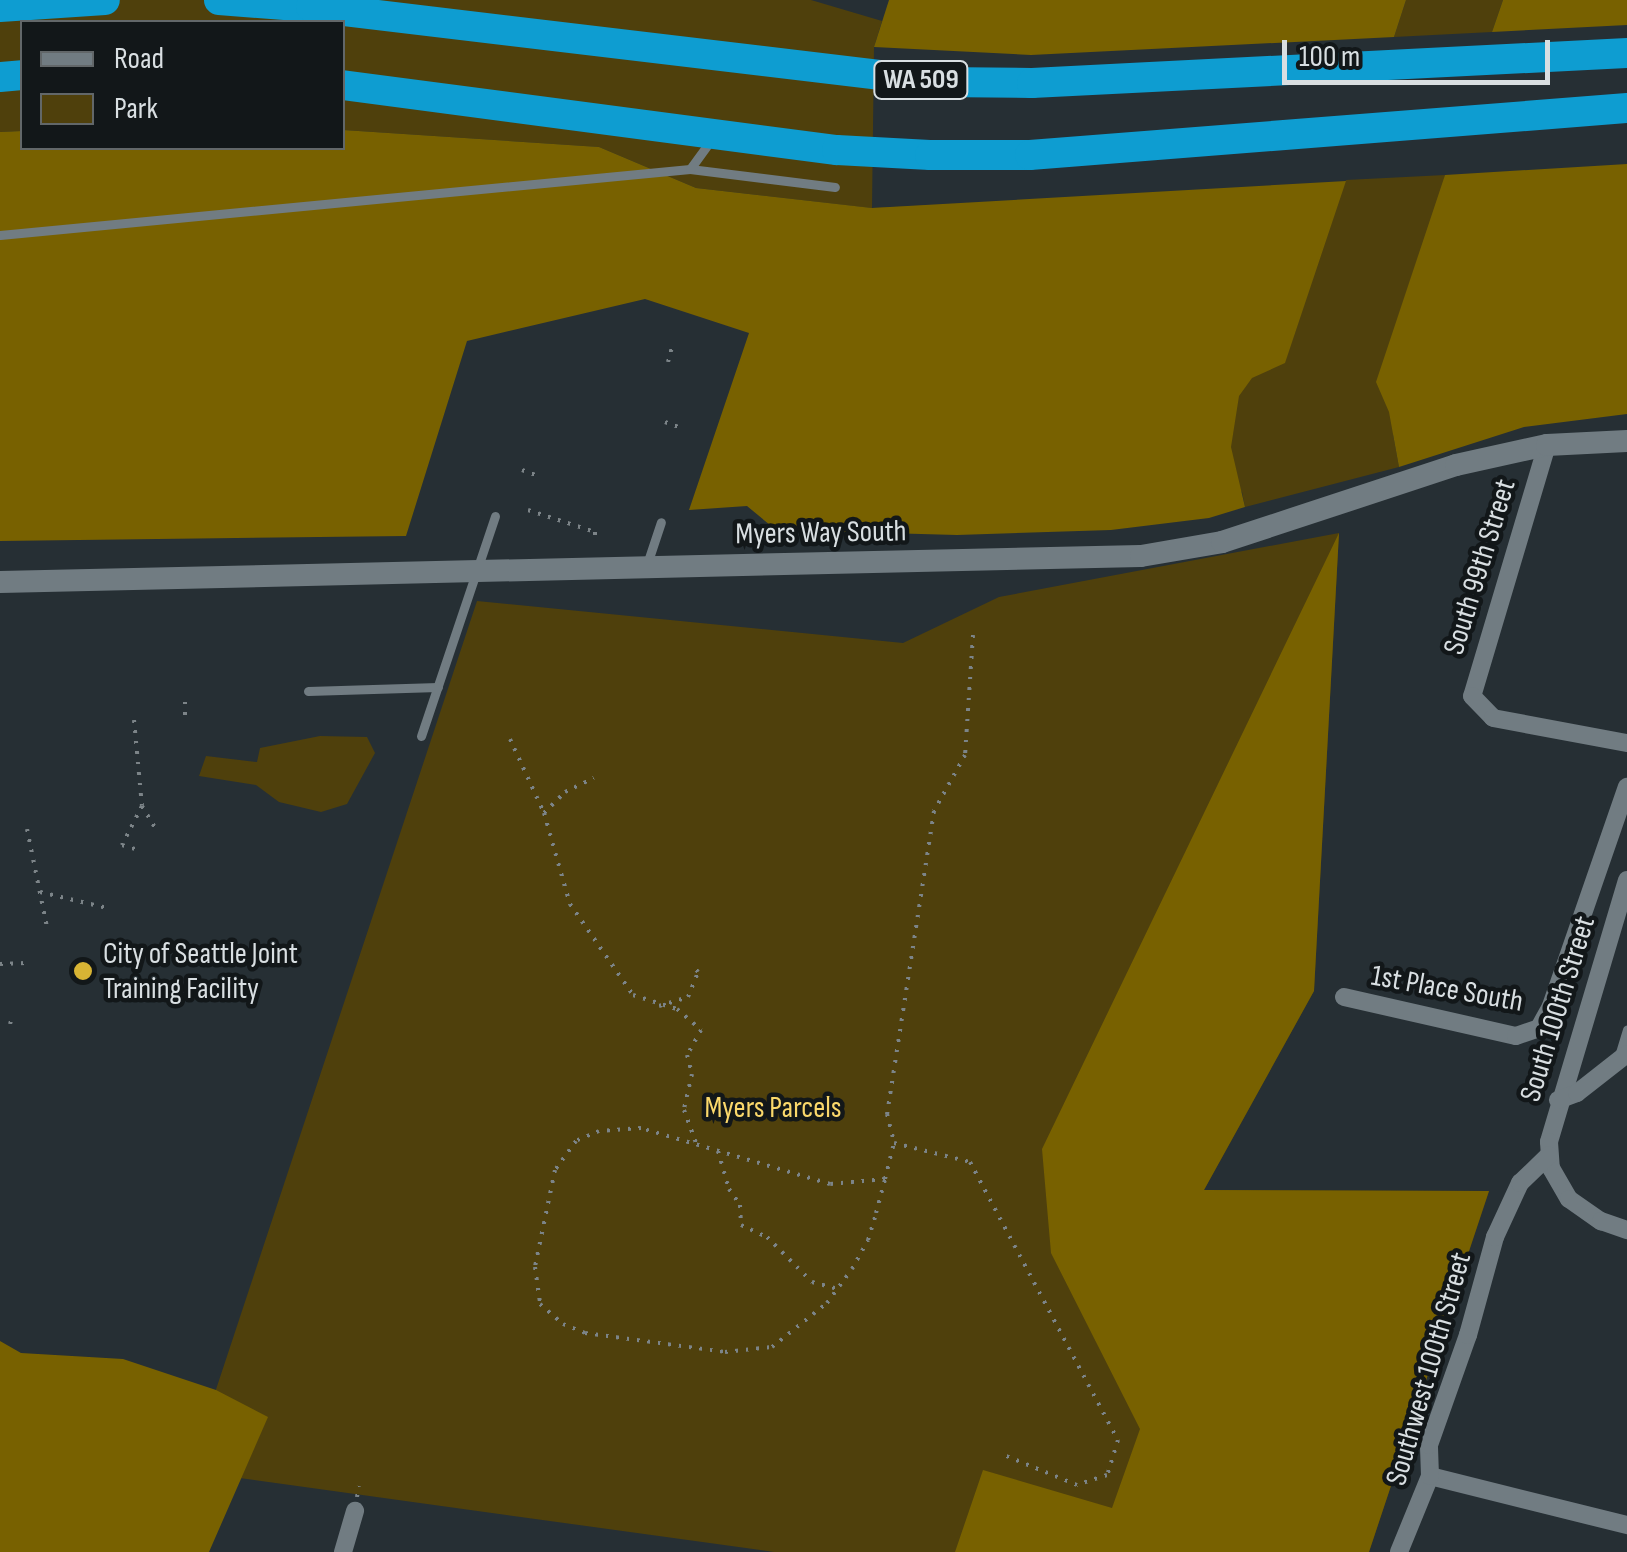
<!DOCTYPE html>
<html>
<head>
<meta charset="utf-8">
<style>
  body { margin:0 }
  #map { position:relative; width:1627px; height:1552px; overflow:hidden; background:#262f34; font-family:"Sofia Sans Condensed",sans-serif }
  div>[style] { position:absolute }
  .green>* { inset:0; background:#4f400c }
  .forest>* { inset:0; background:#786100 }
  .path>* { height:4px; margin-top:-2px; transform-origin:0; background:repeating-linear-gradient(90deg,#7c8488 0 2.5px,transparent 0 10.5px) }
  .service>* { height:9px; margin:-4.5px; padding:0 4.5px; transform-origin:4.5px; border-radius:4.5px; background:#717c82 }
  .minor>* { height:18px; margin:-9px; padding:0 9px; transform-origin:9px; border-radius:9px; background:#717c82 }
  .secondary>* { height:22px; margin:-11px; padding:0 11px; transform-origin:11px; border-radius:11px; background:#717c82 }
  .motorway>* { height:30px; margin:-15px; padding:0 15px; transform-origin:15px; border-radius:15px; background:#0e9dd1 }
  .dots>* { width:28px; height:28px; translate:-50% -50%; box-sizing:border-box; border:5px solid #121719; border-radius:50% }
  span { translate:-50% -50%; white-space:nowrap; text-align:center; line-height:1.15; -webkit-text-stroke:9px #121719; paint-order:stroke }
  .shield-label span { padding:2px 8px; background:#121719; border:2px solid; border-radius:8px; -webkit-text-stroke-width:0 }
  .shield-label { font-size:28px; color:#d9dfe2; font-weight:700 }
  .street-label { font-size:30px; color:#d9dfe2 }
  .poi-label { font-size:30px; color:#d9dfe2 }
  .left { translate:0 -50%; text-align:left }
  .park-label { font-size:30px; color:#fad86b }
  .legend { position:absolute; left:20px; top:20px; width:325px; height:130px; box-sizing:border-box; background:#121719; border:2px solid #626769; margin:0; padding:12px 18px; list-style:none; font-size:30px; color:#d9dfe2 }
  .legend li { display:flex; align-items:center; gap:20px; height:50px }
  .legend b { width:50px; border:2px solid #626769 }
  .scale { position:absolute; left:1282px; top:40px; width:268px; height:45px; box-sizing:border-box; border:5px solid #d9dfe2; border-top:0; padding-left:12px; font-size:30px; line-height:35px; white-space:nowrap; color:#d9dfe2; -webkit-text-stroke:8px #121719; paint-order:stroke }
</style>
</head>
<body>
<div id="map">
  <div class="green">
    <i style="clip-path:polygon(0 0,811px 0,882px 21px,874px 47px,872px 208px,1344px 185px,1346px 180px,1445px 175px,1393px 434px,1399px 467px,1245px 507px,1242px 492px,871px 208px,696px 188px,599px 147px,343px 130px,342px 22px,22px 22px,22px 131px,0 132px)"></i>
    <i style="clip-path:polygon(1406px 0,1503px 0,1492px 32px,1394px 37px)"></i>
    <i style="clip-path:polygon(1339px 533px,1314px 991px,1204px 1190px,1489px 1191px,1369px 1552px,774px 1552px,189px 1471px,477px 601px,903px 643px,999px 597px)"></i>
    <i style="clip-path:polygon(320px 736px,367px 737px,375px 753px,347px 804px,321px 812px,279px 802px,256px 785px,199px 776px,206px 756px,257px 762px,260px 748px)"></i>
  </div>
  <div class="forest">
    <i style="clip-path:polygon(889px 0,1406px 0,1394px 37px,1031px 55px,874px 47px)"></i>
    <i style="clip-path:polygon(1503px 0,1627px 0,1627px 25px,1492px 32px)"></i>
    <i style="clip-path:polygon(343px 130px,599px 147px,696px 188px,872px 208px,1346px 181px,1285px 363px,1252px 378px,1239px 396px,1231px 447px,1245px 507px,1209px 518px,1111px 530px,957px 535px,776px 530px,747px 506px,689px 510px,749px 333px,645px 299px,467px 341px,406px 536px,0 541px,0 132px,22px 131px,22px 148px,342px 148px)"></i>
    <i style="clip-path:polygon(1627px 164px,1627px 414px,1524px 427px,1399px 467px,1389px 412px,1376px 382px,1445px 175px)"></i>
    <i style="clip-path:polygon(1339px 533px,1314px 991px,1204px 1190px,1489px 1191px,1369px 1552px,955px 1552px,983px 1470px,1112px 1508px,1140px 1429px,1051px 1253px,1042px 1149px)"></i>
    <i style="clip-path:polygon(0 1341px,21px 1353px,123px 1359px,216px 1390px,268px 1417px,209px 1552px,0 1552px)"></i>
  </div>
  <div class="path">
    <i style="left:668px;top:362px;width:16px;rotate:-75deg"></i>
    <i style="left:665px;top:422px;width:15px;rotate:20deg"></i>
    <i style="left:522px;top:470px;width:15px;rotate:20deg"></i>
    <i style="left:528px;top:510px;width:71px;rotate:18.2deg"></i>
    <i style="left:595px;top:532px;width:7px;rotate:90deg"></i>
    <i style="left:973px;top:635px;width:120px;rotate:93.8deg"></i>
    <i style="left:965px;top:755px;width:64px;rotate:119deg"></i>
    <i style="left:934px;top:811px;width:307px;rotate:98.8deg"></i>
    <i style="left:887px;top:1114px;width:30px;rotate:76deg"></i>
    <i style="left:894px;top:1143px;width:78px;rotate:14deg"></i>
    <i style="left:970px;top:1162px;width:315px;rotate:62deg"></i>
    <i style="left:1118px;top:1440px;width:37px;rotate:107deg"></i>
    <i style="left:1107px;top:1475px;width:32px;rotate:162deg"></i>
    <i style="left:1077px;top:1485px;width:79px;rotate:-157.7deg"></i>
    <i style="left:185px;top:702px;width:15px;rotate:90deg"></i>
    <i style="left:134px;top:720px;width:86px;rotate:84.7deg"></i>
    <i style="left:142px;top:806px;width:44px;rotate:117.1deg"></i>
    <i style="left:122px;top:845px;width:14px;rotate:17deg"></i>
    <i style="left:510px;top:739px;width:81px;rotate:65.3deg"></i>
    <i style="left:544px;top:813px;width:95px;rotate:74.1deg"></i>
    <i style="left:570px;top:904px;width:111px;rotate:55.3deg"></i>
    <i style="left:633px;top:995px;width:46px;rotate:17.7deg"></i>
    <i style="left:677px;top:1009px;width:32px;rotate:41deg"></i>
    <i style="left:701px;top:1030px;width:29px;rotate:119deg"></i>
    <i style="left:687px;top:1055px;width:20px;rotate:75deg"></i>
    <i style="left:692px;top:1074px;width:37px;rotate:103deg"></i>
    <i style="left:684px;top:1110px;width:37px;rotate:70deg"></i>
    <i style="left:142px;top:806px;width:29px;rotate:59deg"></i>
    <i style="left:544px;top:813px;width:30px;rotate:-45deg"></i>
    <i style="left:565px;top:792px;width:32px;rotate:-26deg"></i>
    <i style="left:27px;top:829px;width:100px;rotate:78.5deg"></i>
    <i style="left:40px;top:892px;width:69px;rotate:13.4deg"></i>
    <i style="left:0;top:964px;width:26px;rotate:-2deg"></i>
    <i style="left:659px;top:1006px;width:30px;rotate:-17deg"></i>
    <i style="left:688px;top:997px;width:27px;rotate:-68deg"></i>
    <i style="left:698px;top:972px;width:9px;rotate:-126deg"></i>
    <i style="left:10px;top:1024px;width:10px;rotate:-73deg"></i>
    <i style="left:718px;top:1151px;width:40px;rotate:74deg"></i>
    <i style="left:729px;top:1189px;width:19px;rotate:55deg"></i>
    <i style="left:740px;top:1205px;width:20px;rotate:87deg"></i>
    <i style="left:741px;top:1225px;width:29px;rotate:25deg"></i>
    <i style="left:767px;top:1237px;width:64px;rotate:45deg"></i>
    <i style="left:812px;top:1282px;width:24px;rotate:15deg"></i>
    <i style="left:885px;top:1179px;width:55px;rotate:174.8deg"></i>
    <i style="left:830px;top:1184px;width:197px;rotate:-163.5deg"></i>
    <i style="left:641px;top:1128px;width:42px;rotate:175.9deg"></i>
    <i style="left:599px;top:1131px;width:25px;rotate:157deg"></i>
    <i style="left:576px;top:1141px;width:36px;rotate:126deg"></i>
    <i style="left:555px;top:1170px;width:99px;rotate:101.7deg"></i>
    <i style="left:535px;top:1267px;width:37px;rotate:82deg"></i>
    <i style="left:540px;top:1304px;width:30px;rotate:41deg"></i>
    <i style="left:563px;top:1324px;width:24px;rotate:22deg"></i>
    <i style="left:585px;top:1333px;width:141px;rotate:7.7deg"></i>
    <i style="left:725px;top:1352px;width:47px;rotate:-6.1deg"></i>
    <i style="left:772px;top:1347px;width:70px;rotate:-38.7deg"></i>
    <i style="left:827px;top:1303px;width:42px;rotate:-53.7deg"></i>
    <i style="left:852px;top:1269px;width:33px;rotate:-61deg"></i>
    <i style="left:868px;top:1240px;width:28px;rotate:-73deg"></i>
    <i style="left:876px;top:1213px;width:35px;rotate:-75deg"></i>
    <i style="left:885px;top:1179px;width:38px;rotate:-76deg"></i>
    <i style="left:357px;top:1497px;width:11px;rotate:-80deg"></i>
  </div>
  <div class="service">
    <i style="left:690px;top:169px;width:146px;rotate:7.1deg"></i>
    <i style="left:0;top:235px;width:693px;rotate:-5.46deg"></i>
    <i style="left:690px;top:169px;width:36px;rotate:-54deg"></i>
    <i style="left:647px;top:564px;width:44px;rotate:-71.6deg"></i>
    <i style="left:308px;top:691px;width:130px;rotate:-1.8deg"></i>
    <i style="left:421px;top:736px;width:232px;rotate:-71.4deg"></i>
    <i style="left:1618px;top:1059px;width:31px;rotate:-73deg"></i>
  </div>
  <div class="minor">
    <i style="left:1547px;top:445px;width:262px;rotate:106.6deg"></i>
    <i style="left:1472px;top:696px;width:30px;rotate:46deg"></i>
    <i style="left:1493px;top:718px;width:136px;rotate:10.6deg"></i>
    <i style="left:1627px;top:880px;width:273px;rotate:106.6deg"></i>
    <i style="left:1549px;top:1142px;width:26px;rotate:86deg"></i>
    <i style="left:1551px;top:1168px;width:36px;rotate:60deg"></i>
    <i style="left:1569px;top:1199px;width:39px;rotate:35deg"></i>
    <i style="left:1601px;top:1221px;width:28px;rotate:19deg"></i>
    <i style="left:1344px;top:997px;width:176px;rotate:12.8deg"></i>
    <i style="left:1516px;top:1036px;width:24px;rotate:-19deg"></i>
    <i style="left:1539px;top:1028px;width:25px;rotate:-61deg"></i>
    <i style="left:1551px;top:1006px;width:232px;rotate:-70.9deg"></i>
    <i style="left:1558px;top:1100px;width:20px;rotate:-20deg"></i>
    <i style="left:1577px;top:1093px;width:63px;rotate:-38deg"></i>
    <i style="left:1430px;top:1476px;width:203px;rotate:14deg"></i>
    <i style="left:343px;top:1552px;width:43px;rotate:-73.7deg"></i>
    <i style="left:1399px;top:1552px;width:82px;rotate:-67.8deg"></i>
    <i style="left:1430px;top:1476px;width:31px;rotate:-92deg"></i>
    <i style="left:1429px;top:1445px;width:117px;rotate:-70.5deg"></i>
    <i style="left:1468px;top:1335px;width:102px;rotate:-74.6deg"></i>
    <i style="left:1495px;top:1237px;width:60px;rotate:-65.2deg"></i>
    <i style="left:1520px;top:1183px;width:40px;rotate:-44deg"></i>
  </div>
  <div class="secondary">
    <i style="left:0;top:582px;width:1141px;rotate:-1.31deg"></i>
    <i style="left:1141px;top:556px;width:82px;rotate:-9.8deg"></i>
    <i style="left:1222px;top:542px;width:246px;rotate:-18.2deg"></i>
    <i style="left:1456px;top:465px;width:93px;rotate:-12.4deg"></i>
    <i style="left:1547px;top:445px;width:80px;rotate:-2.9deg"></i>
  </div>
  <div class="motorway">
    <i style="left:219px;top:0;width:92px;rotate:4.4deg"></i>
    <i style="left:311px;top:7px;width:631px;rotate:6.82deg"></i>
    <i style="left:938px;top:82px;width:94px;rotate:0.6deg"></i>
    <i style="left:1032px;top:83px;width:596px;rotate:-2.89deg"></i>
    <i style="left:0;top:7px;width:105px;rotate:-3.8deg"></i>
    <i style="left:0;top:77px;width:22px;rotate:-5deg"></i>
    <i style="left:342px;top:85px;width:499px;rotate:7.5deg"></i>
    <i style="left:837px;top:150px;width:93px;rotate:3.1deg"></i>
    <i style="left:930px;top:155px;width:100px"></i>
    <i style="left:1030px;top:155px;width:599px;rotate:-4.5deg"></i>
  </div>
  <div class="dots">
    <i style="left:83px;top:971px;background:#d8b434"></i>
  </div>
  <div class="shield-label">
    <span style="left:921px;top:80px">WA 509</span>
  </div>
  <div class="street-label">
    <span style="left:821px;top:533px;rotate:-1deg">Myers Way South</span>
    <span style="left:1480px;top:567px;rotate:-73deg">South 99th Street</span>
    <span style="left:1447px;top:989px;rotate:10deg">1st Place South</span>
    <span style="left:1558px;top:1009px;rotate:-73deg">South 100th Street</span>
    <span style="left:1429px;top:1369px;rotate:-74deg">Southwest 100th Street</span>
  </div>
  <div class="poi-label">
    <span class="left" style="left:103px;top:971px">City of Seattle Joint<br>Training Facility</span>
  </div>
  <div class="park-label">
    <span style="left:773px;top:1108px">Myers Parcels</span>
  </div>
  <ul class="legend">
  <li><b style="height:12px;background:#717c82"></b>Road</li>
  <li><b style="height:28px;background:#4f400c"></b>Park</li>
  </ul>
  <div class="scale">100 m</div>
</div>
</body>
</html>
